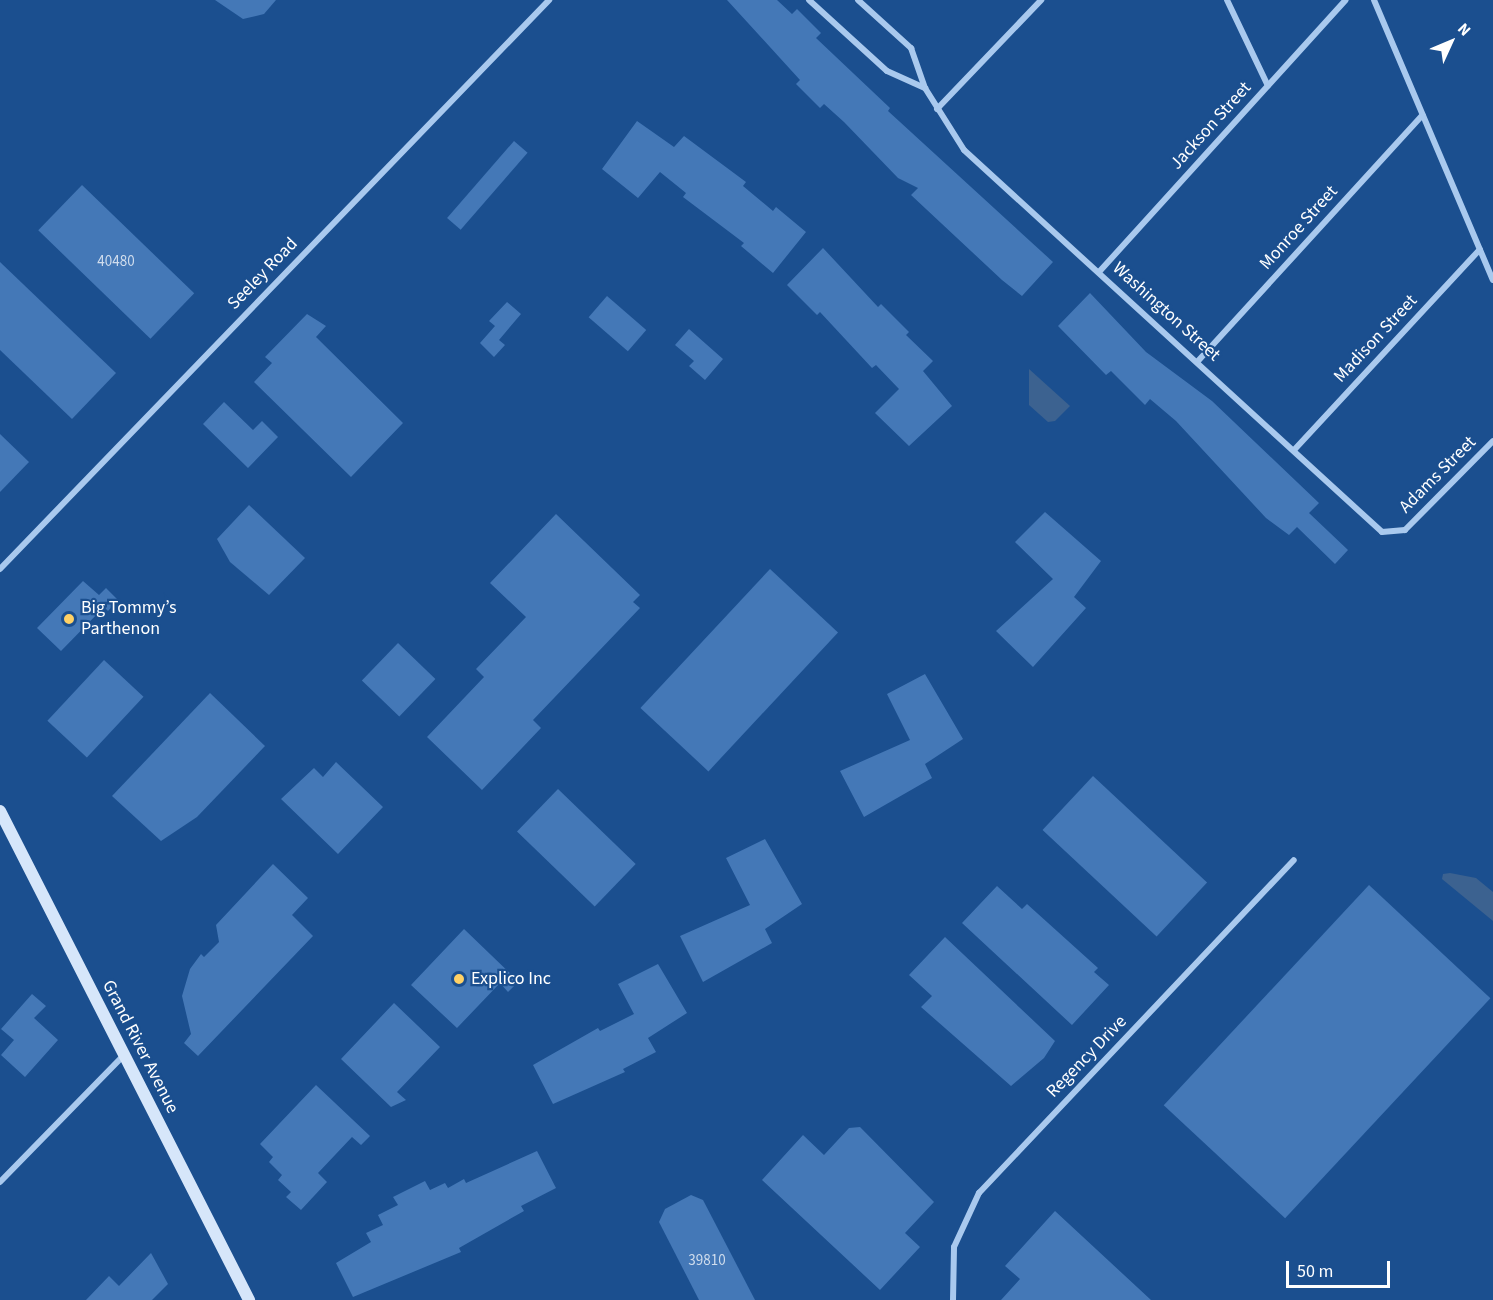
<!DOCTYPE html>
<html>
<head>
<meta charset="utf-8">
<style>
  body { margin:0 }
  #map { position:relative; width:1493px; height:1300px; overflow:hidden; background:#1b4f8f; font-family:"Source Sans 3",sans-serif }
  div>[style] { position:absolute }
  .water>* { inset:0; background:#3c6290 }
  .building>* { inset:0; background:#4478b7; transform-origin:0 0 }
  .minor>* { height:6px; margin:-3px; padding:0 3px; transform-origin:3px; border-radius:3px; background:#a9c9ee }
  .secondary>* { height:12px; margin:-6px; padding:0 6px; transform-origin:6px; border-radius:6px; background:#d6e6fa }
  .dots>* { width:16px; height:16px; translate:-50% -50%; box-sizing:border-box; border:3px solid #1b4f8f; border-radius:50% }
  span { translate:-50% -50%; white-space:nowrap; text-align:center; line-height:1.15; -webkit-text-stroke:4.5px #1b4f8f; paint-order:stroke }
  .number-label { font-size:15px; color:#d0dded }
  .number-label span { -webkit-text-stroke-width:0 }
  .street-label { font-size:18px; color:#fff }
  .poi-label { font-size:18px; color:#fff }
  .left { translate:0 -50%; text-align:left }
  .north { position:absolute; left:1421px; top:12px; width:60px; height:60px; -webkit-text-stroke:4px #1b4f8f; paint-order:stroke; rotate:46deg; font-size:16px; font-weight:700; line-height:24px; text-align:center; color:#fff }
  .north::after { content:''; display:block; margin:auto; width:21px; height:27px; background:#fff; clip-path:polygon(50% 0,100% 100%,50% 72%,0 100%) }
  .scale { position:absolute; left:1286px; top:1261px; width:104px; height:27px; box-sizing:border-box; border:3px solid #fff; border-top:0; padding-left:8px; font-size:18px; line-height:21px; white-space:nowrap; color:#fff; -webkit-text-stroke:4px #1b4f8f; paint-order:stroke }
</style>
</head>
<body>
<div id="map">
  <div class="water">
    <i style="clip-path:polygon(1029px 369px,1070px 406px,1055px 421px,1048px 422px,1029px 405px)"></i>
    <i style="clip-path:polygon(1450px 873px,1476px 878px,1493px 892px,1493px 921px,1442px 879px,1443px 874px)"></i>
  </div>
  <div class="building">
    <i style="clip-path:polygon(215px 0,276px 0,264px 14px,243px 19px)"></i>
    <i style="clip-path:polygon(727px 0,777px 0,792px 14px,797px 9px,821px 33px,816px 38px,890px 108px,888px 111px,1053px 262px,1022px 296px,1002px 280px,911px 195px,918px 188px,898px 178px,844px 122px,824px 104px,820px 108px,796px 84px,800px 80px)"></i>
    <i style="clip-path:polygon(637px 121px,674px 147px,684px 136px,746px 182px,743px 186px,773px 211px,776px 207px,806px 232px,773px 273px,741px 246px,744px 243px,683px 197px,686px 193px,660px 172px,638px 198px,602px 169px)"></i>
    <i style="left:514px;top:141px;width:18px;height:102px;rotate:41deg"></i>
    <i style="left:82px;top:185px;width:156px;height:63px;rotate:44deg"></i>
    <i style="clip-path:polygon(823px 248px,878px 307px,881px 304px,909px 332px,906px 335px,933px 361px,923px 371px,952px 406px,909px 446px,875px 413px,899px 389px,876px 365px,872px 368px,820px 312px,817px 315px,787px 285px)"></i>
    <i style="clip-path:polygon(0 262px,116px 373px,72px 419px,0 350px)"></i>
    <i style="clip-path:polygon(1090px 293px,1146px 352px,1212px 401px,1319px 503px,1309px 513px,1348px 550px,1335px 564px,1297px 527px,1289px 535px,1266px 518px,1176px 421px,1150px 399px,1145px 405px,1111px 371px,1106px 375px,1058px 326px)"></i>
    <i style="left:607px;top:296px;width:52px;height:28px;rotate:41deg"></i>
    <i style="clip-path:polygon(507px 302px,521px 314px,499px 340px,505px 345px,494px 357px,480px 343px,495px 326px,489px 321px)"></i>
    <i style="clip-path:polygon(307px 314px,326px 326px,316px 337px,403px 423px,351px 477px,254px 382px,272px 363px,265px 357px)"></i>
    <i style="clip-path:polygon(689px 329px,723px 359px,705px 380px,689px 366px,694px 361px,675px 345px)"></i>
    <i style="clip-path:polygon(224px 402px,253px 430px,262px 421px,278px 437px,248px 468px,203px 424px)"></i>
    <i style="clip-path:polygon(0 434px,29px 462px,0 492px)"></i>
    <i style="clip-path:polygon(249px 505px,305px 558px,269px 595px,230px 562px,217px 539px)"></i>
    <i style="clip-path:polygon(1045px 512px,1101px 561px,1074px 597px,1086px 608px,1033px 667px,996px 631px,1053px 579px,1015px 542px)"></i>
    <i style="clip-path:polygon(556px 514px,640px 595px,633px 602px,640px 608px,533px 720px,541px 728px,482px 790px,427px 737px,484px 677px,476px 669px,526px 617px,490px 583px)"></i>
    <i style="left:770px;top:569px;width:93px;height:190px;rotate:43deg"></i>
    <i style="clip-path:polygon(83px 581px,99px 595px,106px 588px,118px 600px,108px 611px,104px 607px,61px 651px,37px 628px)"></i>
    <i style="left:398px;top:643px;width:52px;height:52px;rotate:44deg"></i>
    <i style="left:104px;top:660px;width:54px;height:83px;rotate:43deg"></i>
    <i style="clip-path:polygon(925px 674px,963px 739px,925px 764px,932px 778px,864px 817px,840px 771px,910px 740px,887px 694px)"></i>
    <i style="clip-path:polygon(210px 693px,265px 746px,197px 817px,161px 841px,112px 796px)"></i>
    <i style="clip-path:polygon(336px 762px,383px 807px,338px 854px,281px 799px,314px 768px,323px 777px)"></i>
    <i style="left:1093px;top:776px;width:156px;height:74px;rotate:43deg"></i>
    <i style="left:558px;top:789px;width:108px;height:59px;rotate:44deg"></i>
    <i style="clip-path:polygon(765px 839px,802px 904px,765px 929px,772px 943px,703px 982px,680px 936px,750px 905px,726px 858px)"></i>
    <i style="clip-path:polygon(273px 864px,308px 898px,292px 915px,313px 936px,198px 1056px,184px 1043px,191px 1034px,182px 996px,190px 969px,201px 954px,204px 957px,219px 942px,216px 925px)"></i>
    <i style="left:1369px;top:885px;width:166px;height:301px;rotate:43deg"></i>
    <i style="clip-path:polygon(997px 886px,1022px 909px,1027px 904px,1098px 968px,1094px 972px,1109px 985px,1072px 1025px,962px 923px)"></i>
    <i style="clip-path:polygon(464px 929px,514px 977px,514px 986px,508px 992px,500px 983px,457px 1028px,411px 985px)"></i>
    <i style="clip-path:polygon(945px 937px,1055px 1041px,1044px 1058px,1011px 1086px,921px 1007px,932px 996px,909px 975px)"></i>
    <i style="clip-path:polygon(658px 964px,687px 1013px,648px 1038px,656px 1052px,623px 1069px,625px 1072px,553px 1104px,533px 1065px,598px 1028px,600px 1031px,634px 1014px,618px 984px)"></i>
    <i style="clip-path:polygon(32px 994px,46px 1006px,34px 1018px,58px 1040px,25px 1077px,1px 1055px,14px 1040px,1px 1029px)"></i>
    <i style="clip-path:polygon(394px 1003px,440px 1047px,397px 1092px,406px 1100px,391px 1107px,341px 1059px)"></i>
    <i style="clip-path:polygon(316px 1085px,370px 1136px,361px 1145px,352px 1137px,318px 1173px,327px 1182px,301px 1210px,286px 1197px,291px 1192px,278px 1180px,282px 1175px,269px 1162px,273px 1157px,260px 1144px)"></i>
    <i style="clip-path:polygon(860px 1127px,934px 1202px,905px 1233px,920px 1247px,880px 1290px,762px 1180px,803px 1135px,824px 1155px,849px 1128px)"></i>
    <i style="clip-path:polygon(537px 1151px,556px 1188px,521px 1206px,524px 1211px,459px 1248px,461px 1252px,353px 1297px,336px 1263px,371px 1242px,366px 1233px,383px 1225px,378px 1215px,398px 1205px,393px 1197px,425px 1181px,430px 1190px,445px 1183px,448px 1188px,464px 1179px,466px 1183px)"></i>
    <i style="clip-path:polygon(691px 1195px,703px 1200px,755px 1300px,699px 1300px,659px 1222px,665px 1209px)"></i>
    <i style="clip-path:polygon(1055px 1211px,1151px 1300px,1001px 1300px,1020px 1279px,1005px 1266px)"></i>
    <i style="clip-path:polygon(151px 1253px,168px 1284px,152px 1300px,86px 1300px,109px 1276px,119px 1286px)"></i>
  </div>
  <div class="minor">
    <i style="left:809px;top:0;width:105px;rotate:42.3deg"></i>
    <i style="left:887px;top:71px;width:42px;rotate:24.1deg"></i>
    <i style="left:858px;top:0;width:72px;rotate:42.2deg"></i>
    <i style="left:911px;top:48px;width:42px;rotate:70.7deg"></i>
    <i style="left:925px;top:88px;width:73px;rotate:57.8deg"></i>
    <i style="left:964px;top:150px;width:566px;rotate:42.42deg"></i>
    <i style="left:1382px;top:532px;width:23px;rotate:-5deg"></i>
    <i style="left:1405px;top:530px;width:125px;rotate:-45.3deg"></i>
    <i style="left:1227px;top:0;width:95px;rotate:64.5deg"></i>
    <i style="left:1374px;top:0;width:304px;rotate:67deg"></i>
    <i style="left:937px;top:109px;width:151px;rotate:-46.3deg"></i>
    <i style="left:1099px;top:272px;width:367px;rotate:-47.8deg"></i>
    <i style="left:1198px;top:361px;width:333px;rotate:-47.6deg"></i>
    <i style="left:1295px;top:449px;width:272px;rotate:-47.2deg"></i>
    <i style="left:0;top:569px;width:791px;rotate:-46.02deg"></i>
    <i style="left:0;top:1182px;width:176px;rotate:-45.7deg"></i>
    <i style="left:953px;top:1300px;width:53px;rotate:-88.9deg"></i>
    <i style="left:954px;top:1247px;width:60px;rotate:-65.2deg"></i>
    <i style="left:979px;top:1193px;width:458px;rotate:-46.6deg"></i>
  </div>
  <div class="secondary">
    <i style="left:0;top:811px;width:549px;rotate:63.01deg"></i>
  </div>
  <div class="dots">
    <i style="left:69px;top:619px;background:#ffd166"></i>
    <i style="left:459px;top:979px;background:#ffd166"></i>
  </div>
  <div class="number-label">
    <span style="left:116px;top:262px">40480</span>
    <span style="left:707px;top:1261px">39810</span>
  </div>
  <div class="street-label">
    <span style="left:1211px;top:126px;rotate:-48deg">Jackson Street</span>
    <span style="left:1299px;top:228px;rotate:-48deg">Monroe Street</span>
    <span style="left:263px;top:274px;rotate:-46deg">Seeley Road</span>
    <span style="left:1166px;top:312px;rotate:42deg">Washington Street</span>
    <span style="left:1376px;top:339px;rotate:-47deg">Madison Street</span>
    <span style="left:1438px;top:475px;rotate:-45deg">Adams Street</span>
    <span style="left:140px;top:1047px;rotate:63deg">Grand River Avenue</span>
    <span style="left:1087px;top:1057px;rotate:-46deg">Regency Drive</span>
  </div>
  <div class="poi-label">
    <span class="left" style="left:81px;top:619px">Big Tommy’s<br>Parthenon</span>
    <span class="left" style="left:471px;top:979px">Explico Inc</span>
  </div>
  <div class="north">N</div>
  <div class="scale">50 m</div>
</div>
</body>
</html>
